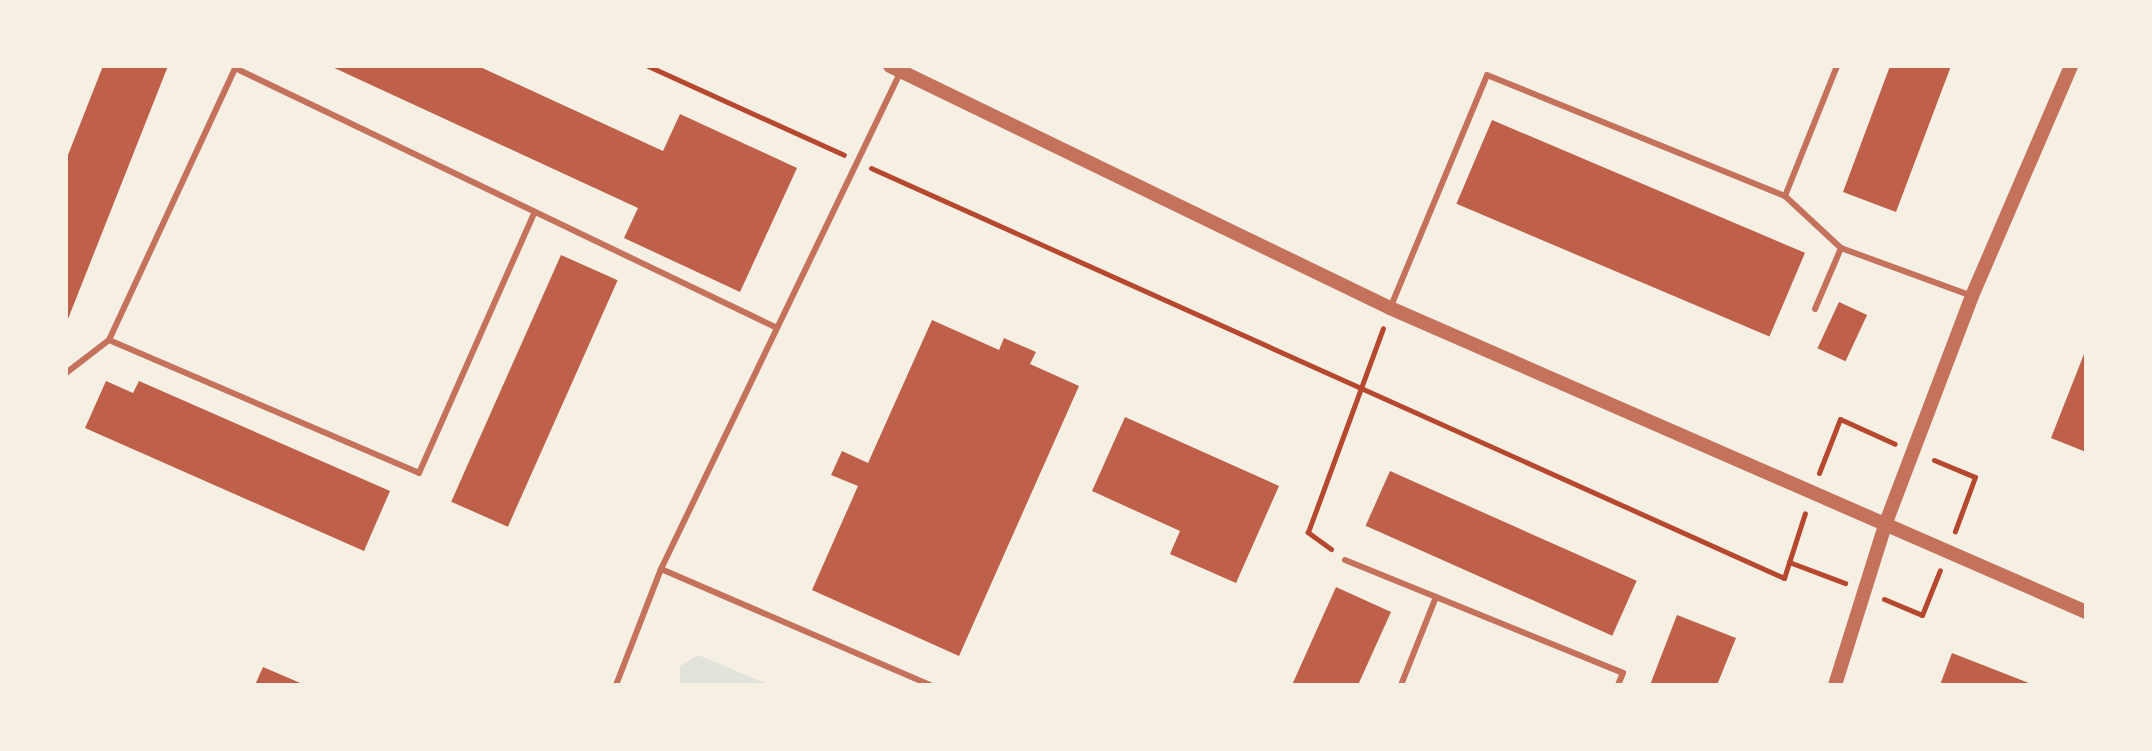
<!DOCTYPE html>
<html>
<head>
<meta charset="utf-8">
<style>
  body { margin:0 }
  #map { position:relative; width:2152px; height:751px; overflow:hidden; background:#f6efe4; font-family:"Open Sans",sans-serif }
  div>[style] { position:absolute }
  .green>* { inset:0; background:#e2e4dc }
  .building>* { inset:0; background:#bf614a; transform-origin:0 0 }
  .path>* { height:5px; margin:-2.5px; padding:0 2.5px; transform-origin:2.5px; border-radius:2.5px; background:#b5482f }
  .service>* { height:6px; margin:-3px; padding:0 3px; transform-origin:3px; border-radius:3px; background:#c5725c }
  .tertiary>* { height:14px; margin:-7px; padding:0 7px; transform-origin:7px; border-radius:7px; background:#c5725c }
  span { translate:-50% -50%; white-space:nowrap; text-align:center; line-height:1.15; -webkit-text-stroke:8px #f6efe4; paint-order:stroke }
  .frame { position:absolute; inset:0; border:68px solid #f6efe4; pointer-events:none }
</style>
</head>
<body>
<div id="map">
  <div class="green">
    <i style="clip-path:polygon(698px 655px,770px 685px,680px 685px,680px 666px)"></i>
  </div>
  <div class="building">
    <i style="clip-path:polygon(103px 66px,168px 66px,66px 324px,66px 160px)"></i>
    <i style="clip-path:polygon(330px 66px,478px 66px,663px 151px,680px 114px,797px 168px,740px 292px,624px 238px,638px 208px)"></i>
    <i style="clip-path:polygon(1890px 66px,1951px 66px,1896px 212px,1843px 192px)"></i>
    <i style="left:1492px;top:120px;width:340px;height:91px;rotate:23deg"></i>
    <i style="left:561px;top:255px;width:62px;height:270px;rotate:24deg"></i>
    <i style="left:1839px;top:302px;width:31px;height:51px;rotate:25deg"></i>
    <i style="clip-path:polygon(932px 320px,999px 350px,1004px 338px,1036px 352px,1030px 364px,1079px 386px,959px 656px,812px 590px,858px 486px,831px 475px,842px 451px,868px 463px)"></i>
    <i style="clip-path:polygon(2086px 349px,2086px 452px,2051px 438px)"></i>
    <i style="clip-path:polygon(106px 381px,133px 393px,139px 381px,390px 491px,364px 551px,85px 428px)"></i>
    <i style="clip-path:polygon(1125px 417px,1279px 486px,1236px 583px,1170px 554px,1180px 531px,1092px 491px)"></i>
    <i style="left:1390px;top:471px;width:270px;height:60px;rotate:24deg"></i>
    <i style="clip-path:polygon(1336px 587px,1391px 612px,1358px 685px,1292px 685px)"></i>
    <i style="clip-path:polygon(1677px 615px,1736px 638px,1717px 685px,1650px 685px)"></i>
    <i style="clip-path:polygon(1952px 653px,2034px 685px,1940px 685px)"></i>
    <i style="clip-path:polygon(263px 667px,305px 685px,255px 685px)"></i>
  </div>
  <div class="path">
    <i style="left:648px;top:66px;width:215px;rotate:24.4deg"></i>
    <i style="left:871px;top:168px;width:1001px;rotate:24.18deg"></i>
    <i style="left:1784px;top:578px;width:68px;rotate:-72.1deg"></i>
    <i style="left:1934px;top:460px;width:44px;rotate:22.5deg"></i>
    <i style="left:1975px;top:477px;width:58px;rotate:110.3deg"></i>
    <i style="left:1819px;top:473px;width:58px;rotate:-68.7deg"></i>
    <i style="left:1840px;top:419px;width:60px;rotate:24.4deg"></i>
    <i style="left:1331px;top:549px;width:29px;rotate:-144deg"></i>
    <i style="left:1308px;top:532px;width:217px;rotate:-69.8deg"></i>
    <i style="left:1789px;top:562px;width:60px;rotate:20.6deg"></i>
    <i style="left:1884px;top:599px;width:41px;rotate:22.8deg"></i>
    <i style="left:1922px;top:615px;width:48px;rotate:-68.2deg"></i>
  </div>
  <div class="service">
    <i style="left:1785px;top:196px;width:76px;rotate:42.9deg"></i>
    <i style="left:1391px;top:306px;width:250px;rotate:-67.4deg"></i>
    <i style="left:1487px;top:75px;width:322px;rotate:22.1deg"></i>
    <i style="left:1785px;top:196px;width:140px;rotate:-68.2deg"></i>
    <i style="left:1815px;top:309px;width:66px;rotate:-66.9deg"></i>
    <i style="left:1841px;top:248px;width:140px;rotate:20.1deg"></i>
    <i style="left:109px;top:340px;width:337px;rotate:23.2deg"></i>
    <i style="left:419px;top:473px;width:284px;rotate:-66.1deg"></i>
    <i style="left:66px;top:373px;width:54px;rotate:-37.5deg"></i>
    <i style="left:109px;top:340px;width:300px;rotate:-65.1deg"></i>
    <i style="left:235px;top:68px;width:599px;rotate:25.62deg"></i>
    <i style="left:1345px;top:560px;width:300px;rotate:22.1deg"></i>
    <i style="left:1623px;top:673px;width:13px;rotate:113deg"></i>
    <i style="left:661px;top:569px;width:293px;rotate:23.3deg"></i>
    <i style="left:616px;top:685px;width:124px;rotate:-68.8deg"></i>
    <i style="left:661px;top:569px;width:553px;rotate:-64.27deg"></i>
    <i style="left:1401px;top:685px;width:95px;rotate:-68.3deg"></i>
  </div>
  <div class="tertiary">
    <i style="left:890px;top:66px;width:555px;rotate:25.83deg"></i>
    <i style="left:1390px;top:308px;width:759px;rotate:23.59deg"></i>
    <i style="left:1835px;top:685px;width:168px;rotate:-72.6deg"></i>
    <i style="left:1885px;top:525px;width:245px;rotate:-69.2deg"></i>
    <i style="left:1972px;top:296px;width:250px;rotate:-66.7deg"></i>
  </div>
  <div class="frame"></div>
</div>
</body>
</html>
